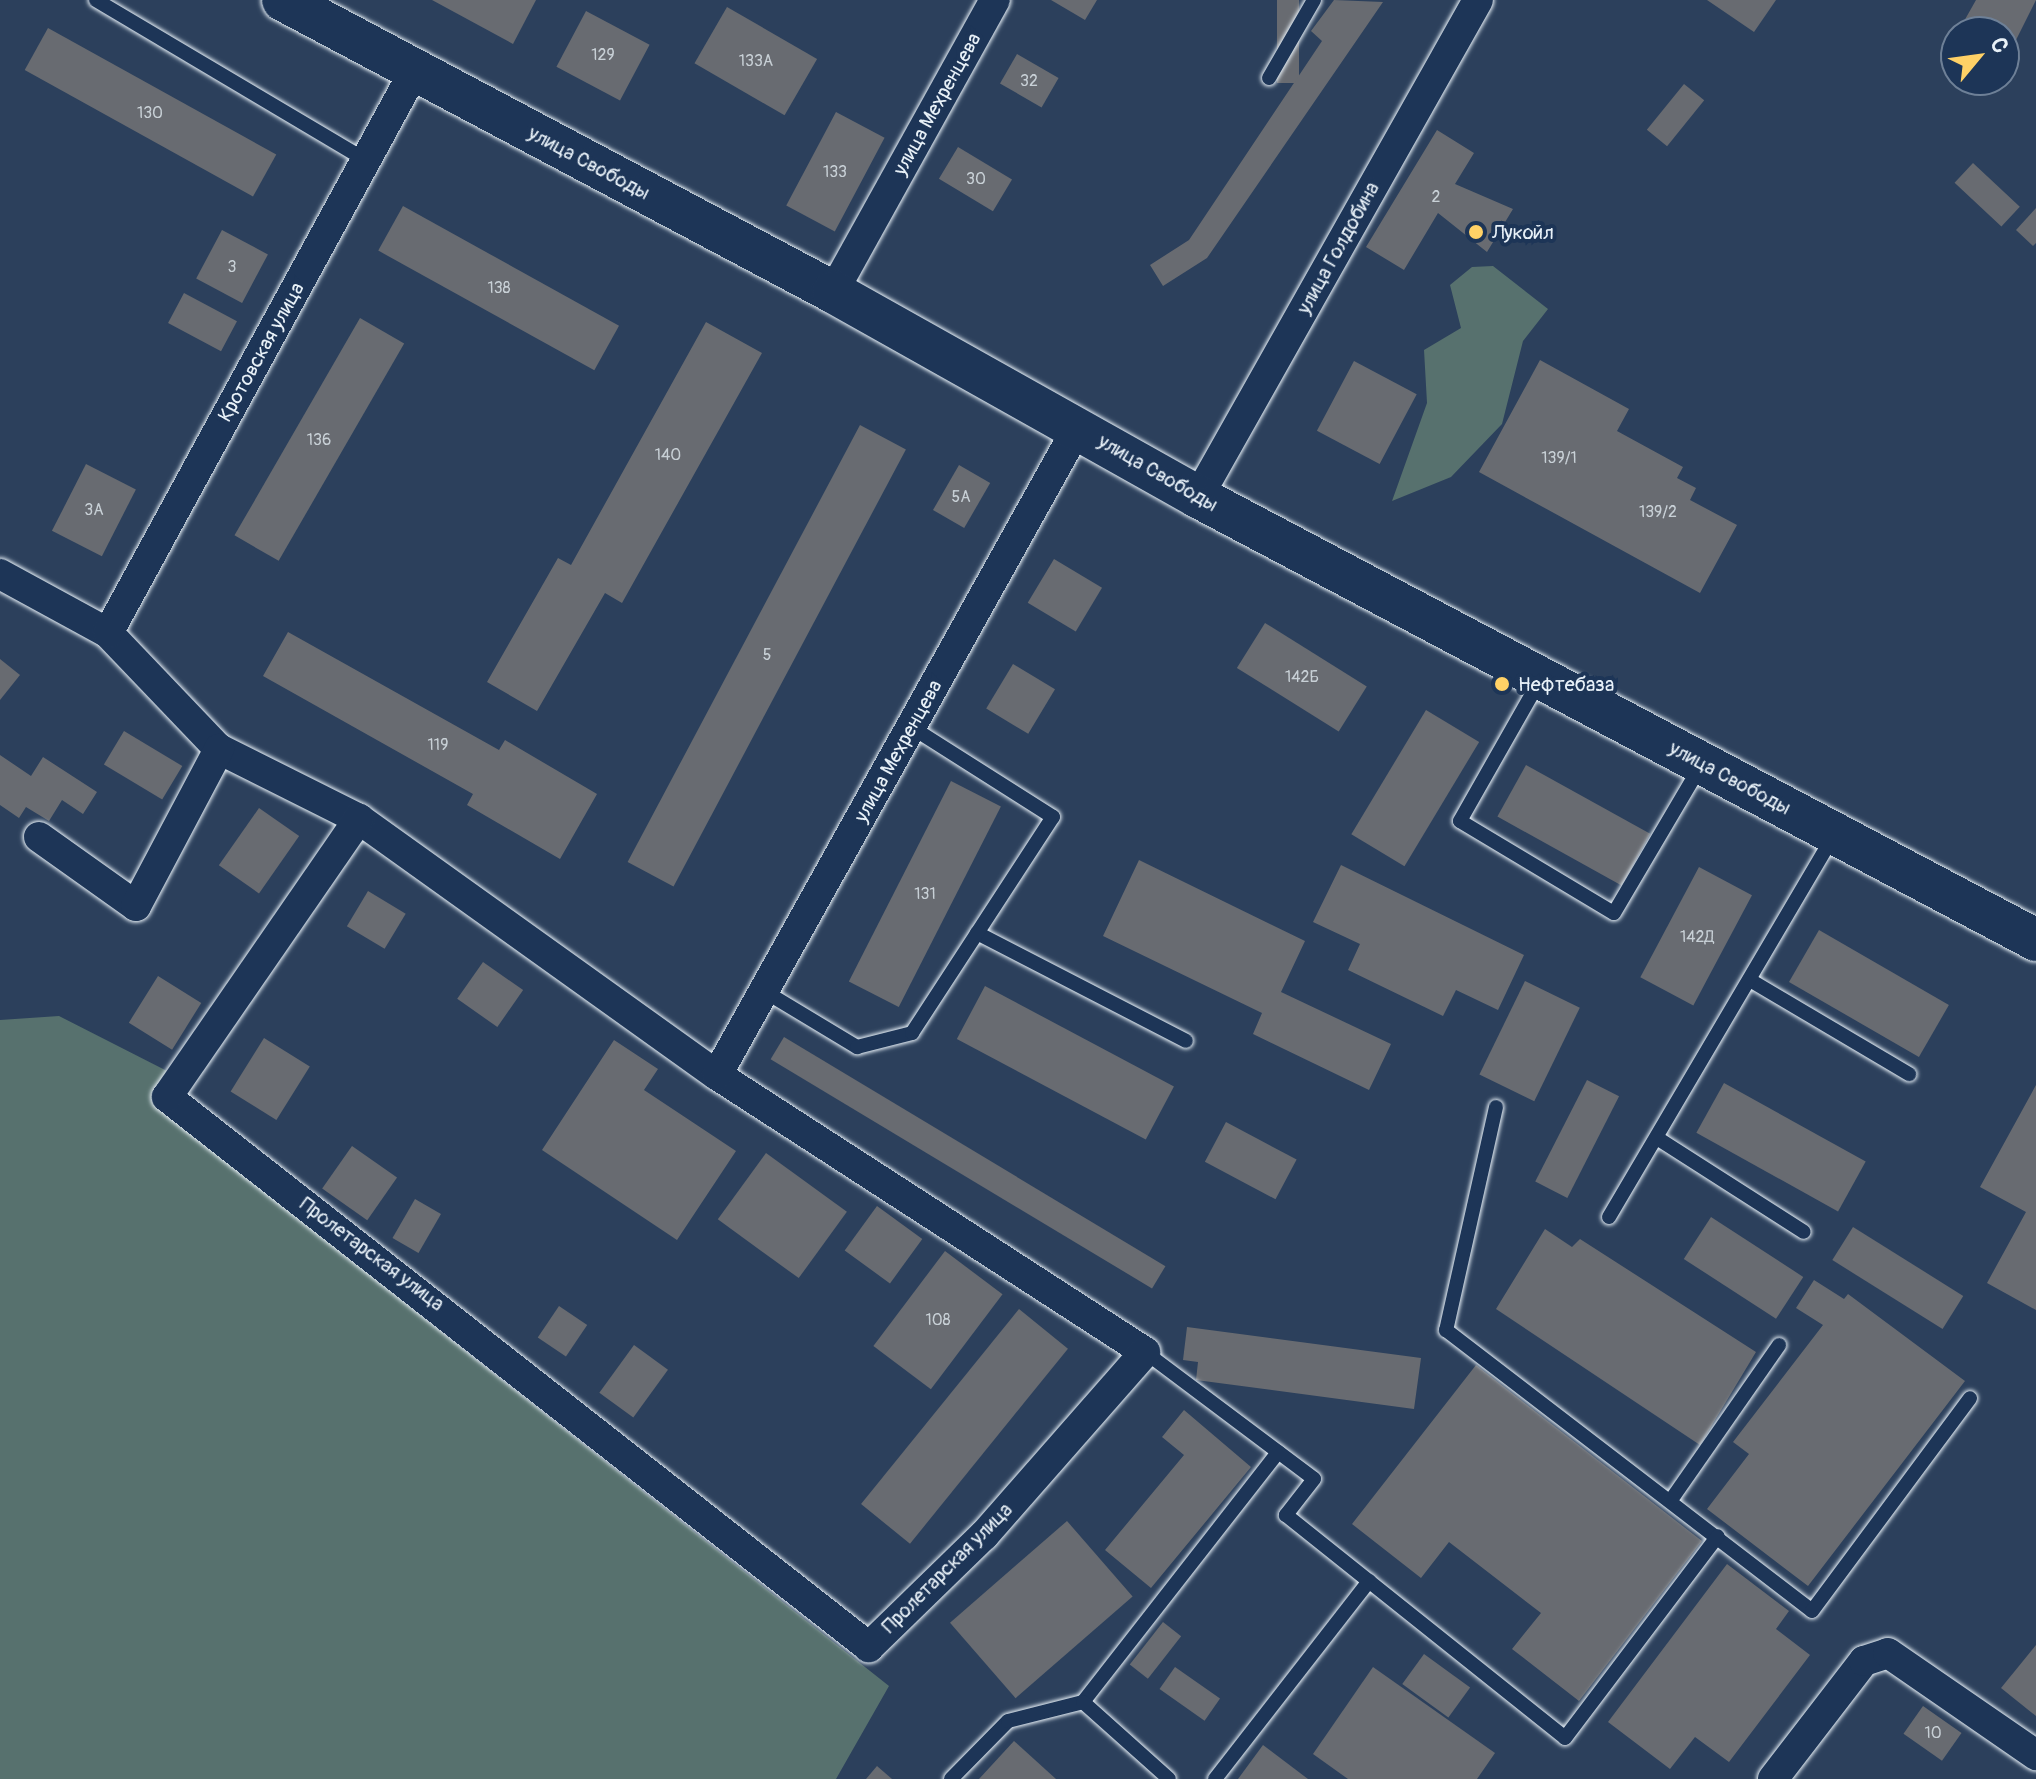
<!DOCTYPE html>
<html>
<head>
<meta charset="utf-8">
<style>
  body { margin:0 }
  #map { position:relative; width:2036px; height:1779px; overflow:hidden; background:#2c405c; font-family:Pangolin,sans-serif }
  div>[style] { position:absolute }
  .green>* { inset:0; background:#57716e }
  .building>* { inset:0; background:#686b71; transform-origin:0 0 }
  .roads { filter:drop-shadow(0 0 2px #e8f1f8) drop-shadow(0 0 2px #e8f1f8) }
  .lane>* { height:14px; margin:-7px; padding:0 7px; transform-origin:7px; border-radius:7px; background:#1d3557 }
  .street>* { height:30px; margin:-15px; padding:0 15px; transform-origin:15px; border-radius:15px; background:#1d3557 }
  .secondary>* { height:42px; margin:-21px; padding:0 21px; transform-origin:21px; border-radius:21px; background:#1d3557 }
  .dots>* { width:22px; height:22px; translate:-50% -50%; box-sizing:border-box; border:4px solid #1d3557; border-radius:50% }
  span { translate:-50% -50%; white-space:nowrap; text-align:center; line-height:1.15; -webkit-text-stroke:8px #1d3557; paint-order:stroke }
  .number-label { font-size:16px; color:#c8d0d6 }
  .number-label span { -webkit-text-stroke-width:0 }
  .street-label { font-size:20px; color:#e8f1f8 }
  .poi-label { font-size:20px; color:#e8f1f8 }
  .left { translate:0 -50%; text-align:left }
  .north { position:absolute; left:1940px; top:16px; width:80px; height:80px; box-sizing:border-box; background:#1d3557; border:2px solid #6e8097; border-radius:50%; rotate:61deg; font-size:22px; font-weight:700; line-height:32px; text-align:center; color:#e8f1f8 }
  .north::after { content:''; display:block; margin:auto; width:28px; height:36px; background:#ffd166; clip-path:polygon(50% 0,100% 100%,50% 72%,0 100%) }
</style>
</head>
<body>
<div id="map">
  <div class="green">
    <i style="clip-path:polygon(1493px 266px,1548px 309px,1523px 341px,1502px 424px,1451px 477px,1392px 501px,1427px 403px,1424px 350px,1461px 328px,1450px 285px,1472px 267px)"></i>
    <i style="clip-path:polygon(59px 1016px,169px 1072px,161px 1110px,889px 1686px,836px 1779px,0 1779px,0 1020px)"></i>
  </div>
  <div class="building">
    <i style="clip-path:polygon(432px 0,536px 0,513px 44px)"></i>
    <i style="clip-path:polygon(1051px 0,1097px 0,1085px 20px)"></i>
    <i style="left:1277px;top:0;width:22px;height:83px"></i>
    <i style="clip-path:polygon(1334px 0,1383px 2px,1207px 258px,1163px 286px,1150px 265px,1189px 240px,1322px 41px,1311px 31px)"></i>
    <i style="clip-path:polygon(1707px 0,1776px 0,1754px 32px)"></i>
    <i style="clip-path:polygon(1976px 0,2036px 0,2011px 50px,2004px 32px,1963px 23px)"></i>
    <i style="left:727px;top:7px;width:104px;height:65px;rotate:30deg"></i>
    <i style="left:586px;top:11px;width:72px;height:63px;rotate:28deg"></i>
    <i style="left:48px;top:28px;width:261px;height:48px;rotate:29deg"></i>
    <i style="left:1017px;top:54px;width:48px;height:34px;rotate:30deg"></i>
    <i style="left:1684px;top:84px;width:26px;height:59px;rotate:39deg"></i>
    <i style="left:836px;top:112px;width:55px;height:106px;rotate:28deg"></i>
    <i style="clip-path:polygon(1437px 130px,1474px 153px,1455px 184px,1513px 209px,1487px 252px,1438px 213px,1404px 270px,1366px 247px)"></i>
    <i style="left:958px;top:147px;width:63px;height:37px;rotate:31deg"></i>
    <i style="left:1973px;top:163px;width:64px;height:27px;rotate:43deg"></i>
    <i style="left:403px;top:206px;width:247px;height:51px;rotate:29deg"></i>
    <i style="clip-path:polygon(2036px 208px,2036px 243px,2033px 246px,2016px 230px)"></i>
    <i style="left:222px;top:230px;width:52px;height:55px;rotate:28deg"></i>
    <i style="left:184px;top:293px;width:60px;height:34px;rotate:28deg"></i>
    <i style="left:360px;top:318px;width:51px;height:251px;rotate:30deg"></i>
    <i style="clip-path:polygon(706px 322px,762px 353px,622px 603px,605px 593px,537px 711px,487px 682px,558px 558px,571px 565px)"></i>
    <i style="clip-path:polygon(1540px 360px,1629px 409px,1617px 431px,1683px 467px,1677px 478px,1696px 488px,1690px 500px,1737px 525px,1700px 593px,1479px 472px)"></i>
    <i style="left:1354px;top:361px;width:71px;height:79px;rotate:28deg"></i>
    <i style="left:860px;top:425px;width:52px;height:495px;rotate:28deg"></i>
    <i style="left:86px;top:464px;width:56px;height:75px;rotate:27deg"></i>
    <i style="left:959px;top:465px;width:36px;height:52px;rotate:30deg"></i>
    <i style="left:1054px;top:559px;width:56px;height:51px;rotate:31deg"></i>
    <i style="left:1265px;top:623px;width:120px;height:53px;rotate:32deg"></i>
    <i style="clip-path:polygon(288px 632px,499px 750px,505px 740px,597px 794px,560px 859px,467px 805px,473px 794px,263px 676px)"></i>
    <i style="clip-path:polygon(0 659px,20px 675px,0 700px)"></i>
    <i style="left:1013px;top:664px;width:49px;height:52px;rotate:31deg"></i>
    <i style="left:1426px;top:710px;width:62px;height:145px;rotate:31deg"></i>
    <i style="left:124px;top:731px;width:68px;height:39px;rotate:31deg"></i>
    <i style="clip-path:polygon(0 755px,31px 776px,43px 757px,97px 792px,83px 814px,62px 800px,49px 821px,26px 807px,19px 818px,0 805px)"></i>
    <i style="left:1526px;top:765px;width:142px;height:59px;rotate:29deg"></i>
    <i style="left:951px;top:781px;width:56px;height:225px;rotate:27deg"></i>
    <i style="left:259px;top:808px;width:49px;height:70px;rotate:35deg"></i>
    <i style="clip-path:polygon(1139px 860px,1305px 941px,1281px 992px,1391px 1044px,1369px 1090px,1253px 1034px,1262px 1013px,1103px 936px)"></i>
    <i style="clip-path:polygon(1341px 865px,1524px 955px,1498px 1010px,1456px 990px,1443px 1016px,1348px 970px,1360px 944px,1313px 922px)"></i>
    <i style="left:1699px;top:867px;width:60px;height:125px;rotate:28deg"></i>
    <i style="left:368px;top:891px;width:44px;height:41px;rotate:31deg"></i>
    <i style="left:1819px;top:930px;width:150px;height:60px;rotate:30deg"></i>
    <i style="left:483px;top:962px;width:49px;height:45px;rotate:35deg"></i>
    <i style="left:158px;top:976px;width:51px;height:55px;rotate:32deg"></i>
    <i style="left:1525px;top:981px;width:61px;height:104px;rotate:26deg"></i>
    <i style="left:985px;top:986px;width:214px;height:60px;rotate:28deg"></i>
    <i style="left:784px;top:1037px;width:445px;height:26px;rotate:31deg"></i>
    <i style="left:264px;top:1038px;width:54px;height:63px;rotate:32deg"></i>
    <i style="clip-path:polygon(614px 1040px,658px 1069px,644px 1090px,736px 1151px,677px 1240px,542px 1150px)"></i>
    <i style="left:1587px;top:1080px;width:36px;height:114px;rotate:27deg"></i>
    <i style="left:1724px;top:1083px;width:162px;height:57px;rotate:29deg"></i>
    <i style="clip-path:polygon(2036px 1085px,2036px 1310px,1987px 1283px,2026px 1212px,1980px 1187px)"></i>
    <i style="left:1226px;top:1122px;width:80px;height:45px;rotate:28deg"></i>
    <i style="left:352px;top:1146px;width:55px;height:52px;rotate:35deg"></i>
    <i style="left:766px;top:1153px;width:100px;height:82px;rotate:36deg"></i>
    <i style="left:415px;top:1199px;width:30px;height:45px;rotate:30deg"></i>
    <i style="left:877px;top:1206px;width:56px;height:55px;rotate:36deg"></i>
    <i style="left:1711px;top:1217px;width:110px;height:50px;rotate:33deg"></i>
    <i style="left:1853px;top:1227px;width:130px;height:39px;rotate:32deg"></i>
    <i style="clip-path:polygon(1545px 1229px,1572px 1247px,1580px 1239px,1756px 1352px,1700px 1445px,1496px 1309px)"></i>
    <i style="left:945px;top:1251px;width:72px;height:119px;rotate:37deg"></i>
    <i style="clip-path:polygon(1814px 1280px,1844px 1299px,1848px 1294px,1965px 1381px,1808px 1586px,1707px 1509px,1749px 1454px,1733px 1442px,1823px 1325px,1796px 1308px)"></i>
    <i style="left:559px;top:1306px;width:34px;height:38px;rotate:34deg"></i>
    <i style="left:1019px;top:1309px;width:63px;height:251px;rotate:39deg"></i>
    <i style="clip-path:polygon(1187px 1327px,1421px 1358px,1414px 1409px,1196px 1380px,1198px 1362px,1183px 1360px)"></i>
    <i style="left:634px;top:1345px;width:42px;height:59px;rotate:36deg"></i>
    <i style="clip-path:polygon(1476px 1365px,1702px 1541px,1579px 1701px,1512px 1649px,1541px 1613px,1449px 1542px,1421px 1578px,1352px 1524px)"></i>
    <i style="clip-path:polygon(1184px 1410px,1251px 1467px,1151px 1588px,1105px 1550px,1184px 1455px,1162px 1437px)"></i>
    <i style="left:1067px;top:1521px;width:100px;height:155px;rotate:49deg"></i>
    <i style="clip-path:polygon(1727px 1564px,1789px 1611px,1776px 1629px,1810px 1655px,1729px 1762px,1695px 1737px,1670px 1769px,1608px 1722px)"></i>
    <i style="left:1163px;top:1622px;width:23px;height:54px;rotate:38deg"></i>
    <i style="clip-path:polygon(2036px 1645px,2036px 1716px,2001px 1688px)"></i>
    <i style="left:1424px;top:1654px;width:57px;height:37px;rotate:36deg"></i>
    <i style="left:1175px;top:1667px;width:55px;height:27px;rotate:35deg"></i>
    <i style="clip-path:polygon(1373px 1667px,1495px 1753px,1477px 1779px,1348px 1779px,1313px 1754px)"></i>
    <i style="left:1923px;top:1706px;width:47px;height:34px;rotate:35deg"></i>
    <i style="clip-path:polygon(1014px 1741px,1056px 1779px,979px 1779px)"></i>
    <i style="clip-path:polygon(1263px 1745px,1308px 1779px,1238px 1779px)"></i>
    <i style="clip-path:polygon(877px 1766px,892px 1779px,866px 1779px)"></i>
  </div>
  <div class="roads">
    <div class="lane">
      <i style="left:96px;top:0;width:314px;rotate:30.7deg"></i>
      <i style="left:1269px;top:78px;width:90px;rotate:-60deg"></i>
      <i style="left:1540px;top:680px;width:162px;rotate:119.6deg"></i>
      <i style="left:1460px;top:821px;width:179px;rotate:30.9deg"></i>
      <i style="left:1614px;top:913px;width:169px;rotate:-59.5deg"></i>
      <i style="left:977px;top:933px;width:235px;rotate:27.3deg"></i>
      <i style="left:1750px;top:980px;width:185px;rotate:30.6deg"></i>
      <i style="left:764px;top:991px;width:109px;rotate:31.1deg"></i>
      <i style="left:857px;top:1047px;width:57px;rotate:-14.3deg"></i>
      <i style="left:912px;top:1033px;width:258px;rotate:-56.9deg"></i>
      <i style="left:1053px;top:817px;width:168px;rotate:-147.6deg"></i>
      <i style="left:1496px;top:1107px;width:229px;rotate:102.6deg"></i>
      <i style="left:1446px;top:1330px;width:461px;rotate:37.5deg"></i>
      <i style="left:1812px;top:1611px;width:265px;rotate:-53.4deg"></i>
      <i style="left:1657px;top:1138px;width:174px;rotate:32.6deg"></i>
      <i style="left:1609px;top:1217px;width:443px;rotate:-59.5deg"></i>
      <i style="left:1145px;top:1352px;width:211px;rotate:36.9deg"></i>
      <i style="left:1314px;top:1479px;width:46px;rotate:127.9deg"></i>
      <i style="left:1286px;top:1515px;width:357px;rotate:38.6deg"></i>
      <i style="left:1565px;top:1738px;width:253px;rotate:-52.9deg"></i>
      <i style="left:1671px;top:1500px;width:189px;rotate:-55.1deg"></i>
      <i style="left:1083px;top:1702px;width:317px;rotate:-52deg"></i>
      <i style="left:951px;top:1779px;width:81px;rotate:-45.5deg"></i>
      <i style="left:1008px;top:1721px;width:77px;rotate:-14.2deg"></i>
      <i style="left:1083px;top:1702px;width:115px;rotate:41.8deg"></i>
      <i style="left:1215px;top:1779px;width:251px;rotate:-52.1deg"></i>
    </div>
    <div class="street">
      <i style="left:833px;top:292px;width:334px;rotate:-61deg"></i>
      <i style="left:1198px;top:497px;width:570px;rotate:-60.6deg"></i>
      <i style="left:0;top:574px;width:123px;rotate:28.6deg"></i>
      <i style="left:108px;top:633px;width:161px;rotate:46.3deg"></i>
      <i style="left:219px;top:749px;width:157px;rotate:26.6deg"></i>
      <i style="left:359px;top:819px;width:440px;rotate:35.6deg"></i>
      <i style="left:717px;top:1075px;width:510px;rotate:32.91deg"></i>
      <i style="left:1145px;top:1352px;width:244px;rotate:131.3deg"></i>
      <i style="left:984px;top:1535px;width:161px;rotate:135.8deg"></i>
      <i style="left:869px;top:1647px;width:892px;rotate:-141.92deg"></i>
      <i style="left:167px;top:1097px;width:338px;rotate:-55.4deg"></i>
      <i style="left:108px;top:633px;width:641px;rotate:-61.4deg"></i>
      <i style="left:39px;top:837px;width:119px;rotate:35.4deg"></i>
      <i style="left:136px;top:906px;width:178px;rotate:-62.1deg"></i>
      <i style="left:717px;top:1075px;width:742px;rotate:-60.88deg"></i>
      <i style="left:1773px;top:1779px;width:149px;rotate:-52.4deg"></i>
      <i style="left:1864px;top:1661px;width:25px;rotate:-18deg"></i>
      <i style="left:1888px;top:1653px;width:180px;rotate:34.6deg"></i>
    </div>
    <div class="secondary">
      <i style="left:283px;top:0;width:623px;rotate:27.96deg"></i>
      <i style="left:833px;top:292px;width:419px;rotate:29.3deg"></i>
      <i style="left:1198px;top:497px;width:948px;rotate:27.86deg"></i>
    </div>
  </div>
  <div class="dots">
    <i style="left:1476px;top:232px;background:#ffd166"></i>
    <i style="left:1502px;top:684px;background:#ffd166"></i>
  </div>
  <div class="number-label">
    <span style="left:603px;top:55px">129</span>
    <span style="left:756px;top:61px">133А</span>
    <span style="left:1029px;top:81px">32</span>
    <span style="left:150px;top:113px">130</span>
    <span style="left:835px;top:172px">133</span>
    <span style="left:976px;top:179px">30</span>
    <span style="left:1436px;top:197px">2</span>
    <span style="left:232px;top:267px">3</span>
    <span style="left:499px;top:288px">138</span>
    <span style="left:319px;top:440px">136</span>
    <span style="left:668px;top:455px">140</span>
    <span style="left:1559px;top:458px">139/1</span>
    <span style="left:961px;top:497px">5А</span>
    <span style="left:94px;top:510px">3А</span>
    <span style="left:1658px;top:512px">139/2</span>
    <span style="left:767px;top:655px">5</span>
    <span style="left:1302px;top:677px">142Б</span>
    <span style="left:438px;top:745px">119</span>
    <span style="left:925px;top:894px">131</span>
    <span style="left:1697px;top:937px">142Д</span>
    <span style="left:938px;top:1320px">108</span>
    <span style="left:1933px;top:1733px">10</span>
  </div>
  <div class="street-label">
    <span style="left:937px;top:104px;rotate:-61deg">улица Мехренцева</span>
    <span style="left:589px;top:163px;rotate:28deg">улица Свободы</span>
    <span style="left:1338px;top:248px;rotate:-61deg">улица Голдобина</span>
    <span style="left:261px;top:352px;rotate:-61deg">Кротовская улица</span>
    <span style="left:1158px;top:473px;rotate:30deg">улица Свободы</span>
    <span style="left:898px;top:751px;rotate:-61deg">улица Мехренцева</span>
    <span style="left:1730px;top:778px;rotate:28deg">улица Свободы</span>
    <span style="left:372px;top:1254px;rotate:37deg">Пролетарская улица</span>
    <span style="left:947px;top:1568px;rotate:-45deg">Пролетарская улица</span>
  </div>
  <div class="poi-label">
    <span class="left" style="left:1492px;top:232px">Лукойл</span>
    <span class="left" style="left:1518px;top:684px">Нефтебаза</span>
  </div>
  <div class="north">С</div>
</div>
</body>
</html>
